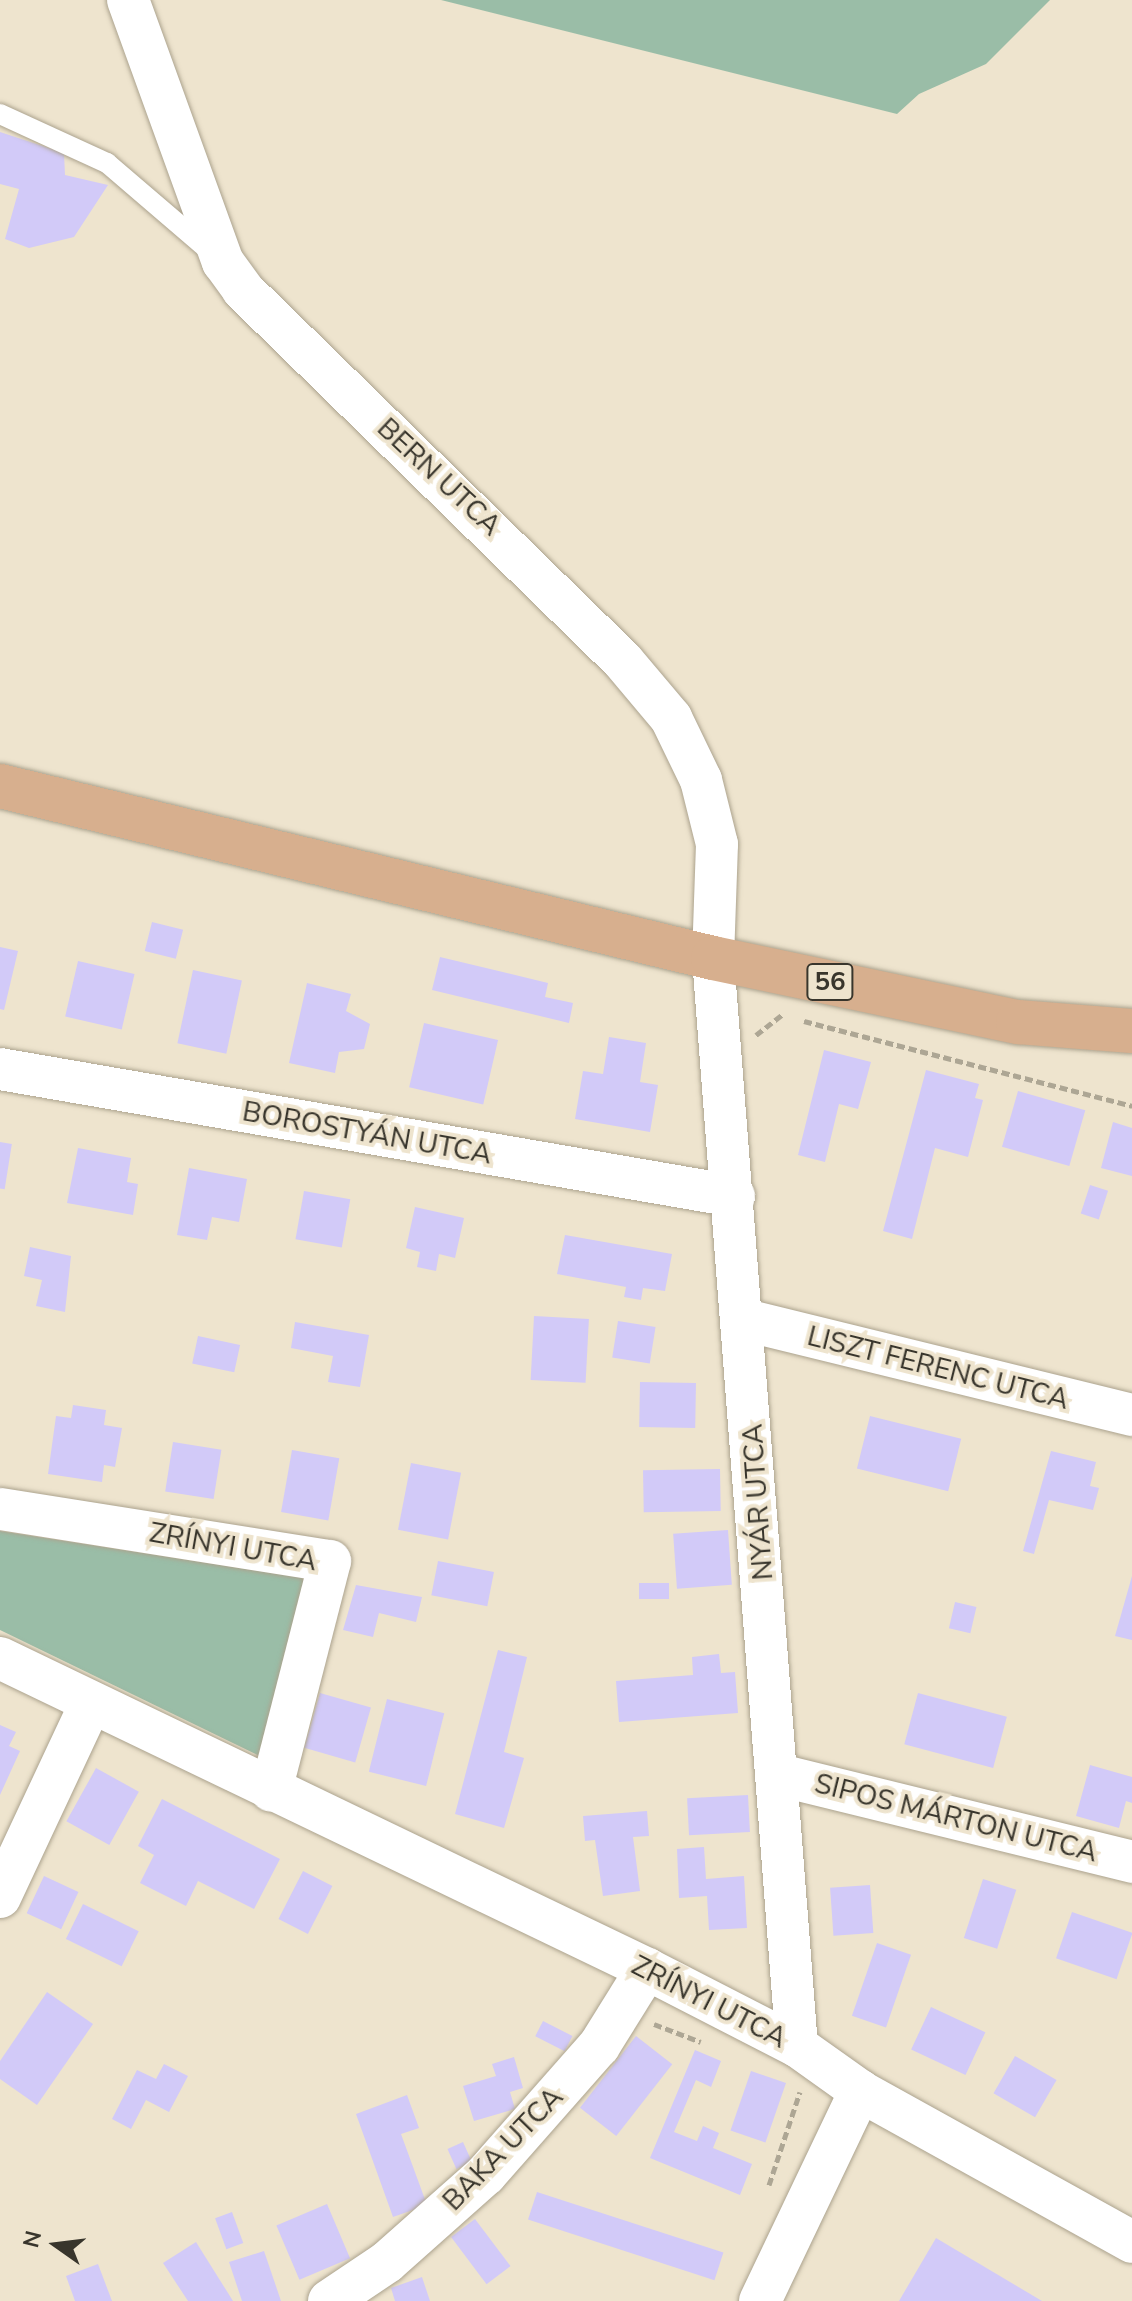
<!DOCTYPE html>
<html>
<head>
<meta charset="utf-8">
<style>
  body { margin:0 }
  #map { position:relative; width:1132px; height:2301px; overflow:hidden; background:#eee4ce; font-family:"Nunito Sans",sans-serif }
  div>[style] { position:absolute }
  .green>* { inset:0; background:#9abda7 }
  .building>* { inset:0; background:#d2caf8; transform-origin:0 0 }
  .path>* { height:5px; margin-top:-2.5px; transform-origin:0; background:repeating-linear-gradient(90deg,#ada694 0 8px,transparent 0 12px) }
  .roads { filter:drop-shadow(0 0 2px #aca38e) drop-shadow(0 0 2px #aca38e) }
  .service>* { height:20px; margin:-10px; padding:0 10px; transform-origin:10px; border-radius:10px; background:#fff }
  .minor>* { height:42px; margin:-21px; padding:0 21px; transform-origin:21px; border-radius:21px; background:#fff }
  .primary>* { height:44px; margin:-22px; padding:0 22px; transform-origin:22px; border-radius:22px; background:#d7af8e }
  span { translate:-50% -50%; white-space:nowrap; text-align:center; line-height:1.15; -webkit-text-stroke:8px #eee4ce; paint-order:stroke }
  .shield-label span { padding:2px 6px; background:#eee4ce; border:2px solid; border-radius:6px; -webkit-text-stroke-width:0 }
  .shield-label { font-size:26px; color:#38352c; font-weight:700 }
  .street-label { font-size:28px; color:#38352c }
  .north { position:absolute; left:16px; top:2205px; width:80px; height:80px; -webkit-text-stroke:6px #eee4ce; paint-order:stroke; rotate:284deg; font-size:22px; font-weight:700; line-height:32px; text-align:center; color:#38352c }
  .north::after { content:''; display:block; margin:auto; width:28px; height:36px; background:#38352c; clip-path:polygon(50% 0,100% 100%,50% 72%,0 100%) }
</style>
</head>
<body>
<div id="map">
  <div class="green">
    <i style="clip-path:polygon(441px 0,1050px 0,986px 64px,919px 94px,897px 114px)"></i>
    <i style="clip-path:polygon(0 1531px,312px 1579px,266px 1759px,0 1630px)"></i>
  </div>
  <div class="building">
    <i style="clip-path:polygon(0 132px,64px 153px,65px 175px,108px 185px,74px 237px,29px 248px,5px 239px,19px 189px,0 184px)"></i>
    <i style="left:152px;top:922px;width:32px;height:30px;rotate:14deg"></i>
    <i style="clip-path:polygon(0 947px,18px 951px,4px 1010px,0 1009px)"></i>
    <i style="clip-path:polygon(440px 957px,548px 983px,545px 997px,573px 1003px,569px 1023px,432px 990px)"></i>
    <i style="left:78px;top:961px;width:58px;height:57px;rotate:13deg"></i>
    <i style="left:193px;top:970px;width:50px;height:75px;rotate:12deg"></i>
    <i style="clip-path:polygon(307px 983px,351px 994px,346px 1011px,370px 1024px,364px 1049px,339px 1052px,335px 1073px,289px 1063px)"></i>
    <i style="left:424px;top:1023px;width:76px;height:66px;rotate:13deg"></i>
    <i style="clip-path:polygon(609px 1037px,646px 1043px,640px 1082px,658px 1085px,650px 1132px,575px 1119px,583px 1071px,603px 1074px)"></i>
    <i style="clip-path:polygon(824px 1050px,871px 1062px,858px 1109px,839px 1104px,825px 1162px,798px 1155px)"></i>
    <i style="clip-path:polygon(926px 1070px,979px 1084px,975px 1098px,983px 1100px,968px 1157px,935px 1148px,912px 1239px,883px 1231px)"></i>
    <i style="left:1018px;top:1091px;width:70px;height:58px;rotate:16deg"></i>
    <i style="clip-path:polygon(1113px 1122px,1132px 1128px,1132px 1176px,1101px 1168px)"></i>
    <i style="left:0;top:1142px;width:12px;height:46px;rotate:9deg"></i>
    <i style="clip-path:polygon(78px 1148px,131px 1158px,127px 1182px,138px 1184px,133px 1215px,67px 1203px)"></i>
    <i style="clip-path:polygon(189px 1168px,247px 1179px,239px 1222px,212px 1217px,207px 1240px,177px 1235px)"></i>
    <i style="left:1090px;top:1185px;width:19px;height:30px;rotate:18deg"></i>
    <i style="left:304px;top:1191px;width:47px;height:49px;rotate:10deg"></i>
    <i style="clip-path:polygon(415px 1207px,464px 1218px,455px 1258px,439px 1254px,436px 1271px,417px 1267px,420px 1252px,406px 1248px)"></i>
    <i style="clip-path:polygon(565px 1235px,672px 1254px,665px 1291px,643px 1288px,641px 1300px,624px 1297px,626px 1287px,557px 1274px)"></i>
    <i style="clip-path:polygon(30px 1247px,71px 1256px,65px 1312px,36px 1306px,42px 1280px,24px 1276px)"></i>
    <i style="left:534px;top:1316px;width:55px;height:64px;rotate:3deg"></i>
    <i style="left:618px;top:1321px;width:38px;height:37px;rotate:9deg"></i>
    <i style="clip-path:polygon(295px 1322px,369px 1335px,360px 1387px,328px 1382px,333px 1356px,291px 1348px)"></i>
    <i style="left:198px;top:1336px;width:43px;height:28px;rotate:12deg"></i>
    <i style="left:640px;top:1382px;width:56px;height:45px;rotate:1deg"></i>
    <i style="clip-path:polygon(73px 1405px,106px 1410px,104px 1425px,122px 1428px,115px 1467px,104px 1465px,102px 1482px,48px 1474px,56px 1416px,71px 1418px)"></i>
    <i style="left:870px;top:1416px;width:94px;height:54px;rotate:14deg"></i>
    <i style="left:173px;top:1442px;width:49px;height:50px;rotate:9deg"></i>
    <i style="left:292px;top:1450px;width:48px;height:63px;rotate:10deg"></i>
    <i style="clip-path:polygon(1051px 1451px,1096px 1462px,1090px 1486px,1099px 1488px,1093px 1510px,1049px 1500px,1034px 1554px,1023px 1551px)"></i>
    <i style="left:411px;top:1463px;width:51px;height:68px;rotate:11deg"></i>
    <i style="left:720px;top:1469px;width:42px;height:77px;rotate:89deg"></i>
    <i style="left:728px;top:1530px;width:55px;height:55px;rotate:86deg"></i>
    <i style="left:438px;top:1561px;width:57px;height:35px;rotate:11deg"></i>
    <i style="clip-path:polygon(1132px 1576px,1132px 1640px,1115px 1636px)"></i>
    <i style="left:669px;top:1583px;width:16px;height:30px;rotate:90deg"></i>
    <i style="clip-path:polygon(356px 1585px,422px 1597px,416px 1622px,379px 1613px,373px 1637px,343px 1630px)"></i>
    <i style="left:955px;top:1602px;width:22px;height:27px;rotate:13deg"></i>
    <i style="clip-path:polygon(498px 1650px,527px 1657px,504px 1752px,524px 1758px,504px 1828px,455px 1814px)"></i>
    <i style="clip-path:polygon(719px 1654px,721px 1673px,735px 1672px,738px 1713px,619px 1722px,616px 1681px,693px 1675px,692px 1657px)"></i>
    <i style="left:320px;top:1693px;width:53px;height:57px;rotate:16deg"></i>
    <i style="left:918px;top:1693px;width:92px;height:53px;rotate:15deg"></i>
    <i style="left:387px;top:1699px;width:59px;height:75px;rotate:14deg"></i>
    <i style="clip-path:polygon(0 1725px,16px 1732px,9px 1746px,20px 1751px,0 1795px)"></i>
    <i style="clip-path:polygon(1090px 1765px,1132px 1777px,1132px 1803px,1126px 1801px,1119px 1828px,1076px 1816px)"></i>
    <i style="left:96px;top:1768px;width:49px;height:61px;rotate:29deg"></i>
    <i style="left:748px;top:1795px;width:37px;height:61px;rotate:87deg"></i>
    <i style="clip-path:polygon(162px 1799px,280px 1859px,254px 1909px,198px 1881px,186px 1906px,140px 1883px,154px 1855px,138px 1846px)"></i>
    <i style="clip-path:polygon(647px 1811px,649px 1836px,633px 1837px,640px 1891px,603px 1896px,595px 1840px,585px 1841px,583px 1816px)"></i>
    <i style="clip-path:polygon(704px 1847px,706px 1879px,744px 1876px,747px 1928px,709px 1930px,707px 1896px,679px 1898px,677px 1849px)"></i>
    <i style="left:303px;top:1871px;width:33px;height:54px;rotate:27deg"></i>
    <i style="left:44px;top:1876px;width:38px;height:41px;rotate:25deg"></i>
    <i style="left:983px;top:1879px;width:35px;height:62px;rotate:18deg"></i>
    <i style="left:870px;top:1885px;width:48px;height:40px;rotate:86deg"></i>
    <i style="left:83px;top:1904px;width:62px;height:39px;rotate:26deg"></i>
    <i style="left:1072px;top:1912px;width:64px;height:49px;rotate:19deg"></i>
    <i style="left:877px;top:1943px;width:36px;height:77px;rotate:19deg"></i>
    <i style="clip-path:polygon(47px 1992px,93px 2024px,37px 2105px,0 2079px,0 2061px)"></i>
    <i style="left:931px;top:2007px;width:60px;height:47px;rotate:25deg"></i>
    <i style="left:543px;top:2021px;width:33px;height:17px;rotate:27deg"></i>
    <i style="left:636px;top:2036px;width:46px;height:91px;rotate:38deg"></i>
    <i style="clip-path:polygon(695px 2050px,721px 2061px,711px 2087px,696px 2080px,674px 2132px,697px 2141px,703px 2126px,719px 2133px,713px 2148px,752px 2164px,740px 2195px,650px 2158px)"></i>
    <i style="left:1015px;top:2056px;width:48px;height:43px;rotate:30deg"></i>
    <i style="clip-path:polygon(514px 2057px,523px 2088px,510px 2092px,515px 2109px,474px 2121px,463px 2086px,496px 2076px,492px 2064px)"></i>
    <i style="clip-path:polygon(164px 2064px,188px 2076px,169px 2112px,146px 2100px,131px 2129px,112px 2119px,137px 2070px,156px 2079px)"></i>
    <i style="left:751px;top:2071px;width:37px;height:63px;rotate:19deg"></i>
    <i style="clip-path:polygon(407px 2095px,419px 2128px,401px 2134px,427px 2205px,393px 2217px,356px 2114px)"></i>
    <i style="left:463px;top:2142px;width:22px;height:17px;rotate:66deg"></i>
    <i style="left:537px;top:2192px;width:196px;height:29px;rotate:18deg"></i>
    <i style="left:327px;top:2204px;width:59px;height:55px;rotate:67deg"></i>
    <i style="left:232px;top:2212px;width:33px;height:18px;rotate:70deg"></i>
    <i style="left:475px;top:2219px;width:59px;height:30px;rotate:53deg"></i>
    <i style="clip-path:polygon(936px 2238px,1042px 2301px,899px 2301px)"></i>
    <i style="clip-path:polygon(196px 2242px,233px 2301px,188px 2301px,163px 2263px)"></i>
    <i style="clip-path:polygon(264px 2251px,281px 2301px,242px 2301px,229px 2262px)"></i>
    <i style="clip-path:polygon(98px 2264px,112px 2301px,75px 2301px,66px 2276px)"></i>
    <i style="clip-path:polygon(422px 2277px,430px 2301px,395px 2301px,391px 2288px)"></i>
  </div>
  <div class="path">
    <i style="left:804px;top:1021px;width:339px;rotate:14.5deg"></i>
    <i style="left:756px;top:1035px;width:33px;rotate:-38deg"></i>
    <i style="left:654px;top:2024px;width:50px;rotate:21deg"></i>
    <i style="left:769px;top:2185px;width:98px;rotate:-71.6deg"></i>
  </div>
  <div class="roads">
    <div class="service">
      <i style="left:0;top:114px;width:118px;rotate:24.6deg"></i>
      <i style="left:107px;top:163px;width:137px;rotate:40.6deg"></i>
    </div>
    <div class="minor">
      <i style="left:128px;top:0;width:279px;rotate:70.1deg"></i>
      <i style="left:223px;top:262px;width:34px;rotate:54deg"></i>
      <i style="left:243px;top:290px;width:531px;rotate:44.31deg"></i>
      <i style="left:623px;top:661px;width:75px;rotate:49.9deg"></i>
      <i style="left:671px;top:718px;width:69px;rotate:64.2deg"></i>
      <i style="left:701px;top:780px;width:66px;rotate:76deg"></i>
      <i style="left:717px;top:844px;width:114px;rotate:92deg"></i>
      <i style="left:713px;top:958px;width:1091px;rotate:85.59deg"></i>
      <i style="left:0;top:1069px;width:745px;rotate:9.82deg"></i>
      <i style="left:745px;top:1320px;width:398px;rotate:13.8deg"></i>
      <i style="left:0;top:1509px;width:334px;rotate:9deg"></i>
      <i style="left:330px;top:1561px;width:237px;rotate:104.4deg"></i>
      <i style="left:0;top:1658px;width:718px;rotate:25.67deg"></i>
      <i style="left:647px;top:1969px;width:169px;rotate:27.2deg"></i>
      <i style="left:797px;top:2046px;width:77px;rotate:35.5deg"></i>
      <i style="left:860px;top:2091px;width:311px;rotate:29deg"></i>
      <i style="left:779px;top:1775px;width:364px;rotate:13.8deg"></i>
      <i style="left:0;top:1897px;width:214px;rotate:-64.9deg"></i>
      <i style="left:329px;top:2301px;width:70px;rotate:-33.9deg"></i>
      <i style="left:387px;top:2262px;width:132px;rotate:-41.6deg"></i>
      <i style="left:486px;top:2174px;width:171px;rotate:-48.6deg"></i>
      <i style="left:599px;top:2046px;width:91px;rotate:-58.1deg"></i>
      <i style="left:760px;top:2301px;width:233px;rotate:-64.5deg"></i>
    </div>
    <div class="primary">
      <i style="left:0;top:786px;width:733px;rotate:13.56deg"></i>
      <i style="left:713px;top:958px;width:312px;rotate:11.9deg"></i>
      <i style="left:1018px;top:1022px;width:114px;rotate:4.5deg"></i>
    </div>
  </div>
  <div class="shield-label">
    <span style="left:830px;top:982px">56</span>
  </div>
  <div class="street-label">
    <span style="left:439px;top:477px;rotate:43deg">BERN UTCA</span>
    <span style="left:367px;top:1133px;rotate:10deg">BOROSTYÁN UTCA</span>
    <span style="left:938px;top:1368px;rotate:14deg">LISZT FERENC UTCA</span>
    <span style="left:758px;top:1502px;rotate:-94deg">NYÁR UTCA</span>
    <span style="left:233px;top:1547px;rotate:10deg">ZRÍNYI UTCA</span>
    <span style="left:956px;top:1818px;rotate:14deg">SIPOS MÁRTON UTCA</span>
    <span style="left:709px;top:2002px;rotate:27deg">ZRÍNYI UTCA</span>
    <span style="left:503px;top:2149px;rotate:-46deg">BAKA UTCA</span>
  </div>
  <div class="north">N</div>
</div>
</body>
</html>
